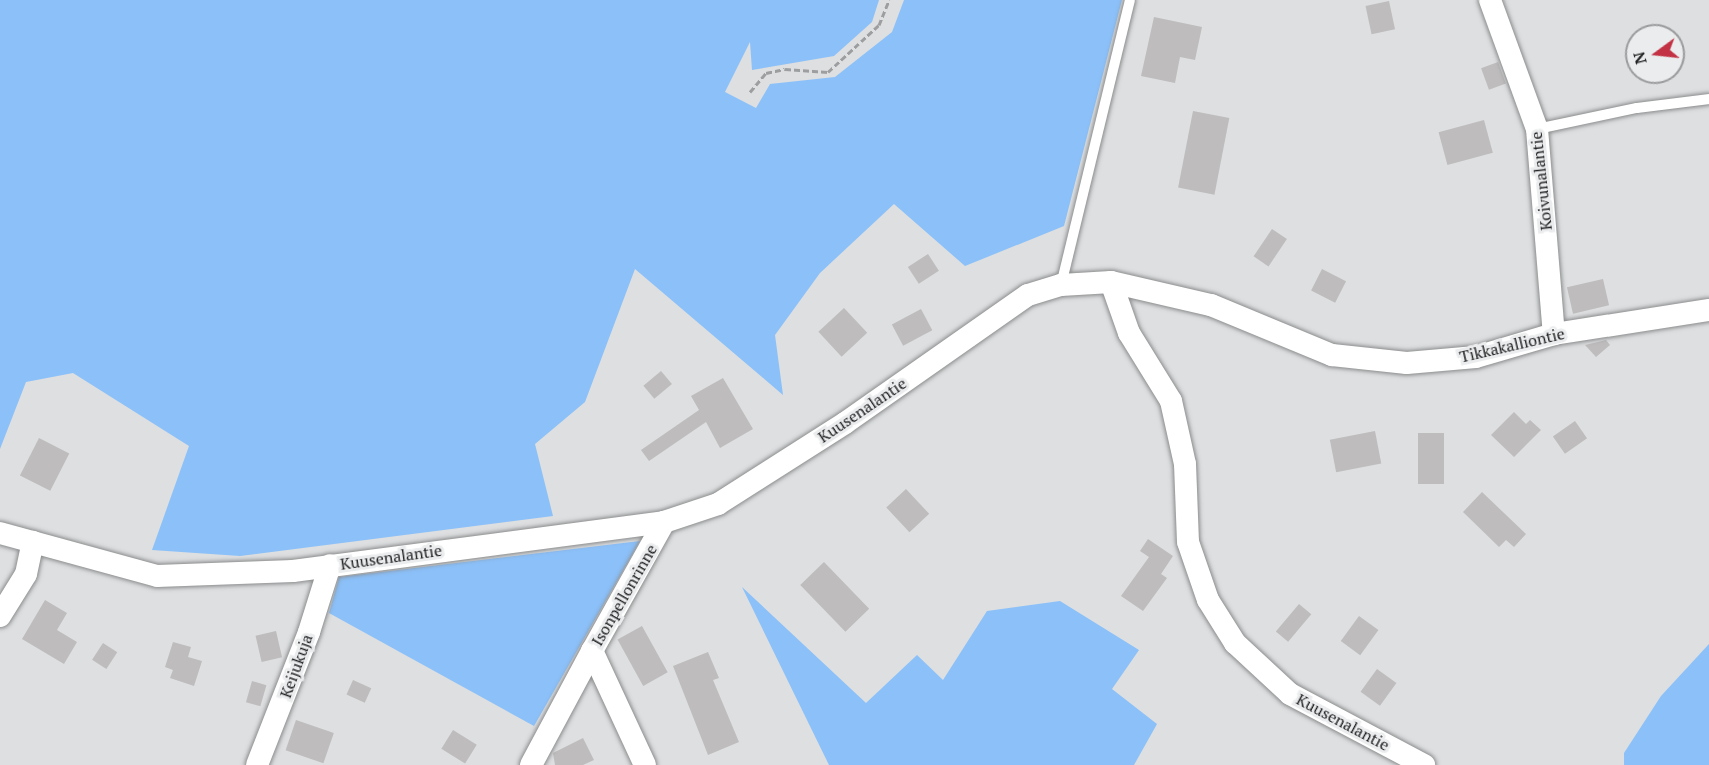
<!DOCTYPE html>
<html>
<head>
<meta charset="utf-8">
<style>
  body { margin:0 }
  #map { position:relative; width:1709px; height:765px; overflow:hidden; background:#dddfe0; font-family:"PT Serif",serif }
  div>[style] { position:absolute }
  .green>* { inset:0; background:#8bc0f9 }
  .building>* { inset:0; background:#bebcbd; transform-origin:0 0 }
  .path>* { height:3px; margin-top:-1.5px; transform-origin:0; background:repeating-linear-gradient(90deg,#9c9e9f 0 6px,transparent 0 9px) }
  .roads { filter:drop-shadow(0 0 2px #8b8c8d) drop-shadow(0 0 2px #8b8c8d) }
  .lane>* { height:10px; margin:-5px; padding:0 5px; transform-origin:5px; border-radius:5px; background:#fff }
  .street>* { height:22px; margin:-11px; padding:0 11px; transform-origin:11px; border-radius:11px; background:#fff }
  span { translate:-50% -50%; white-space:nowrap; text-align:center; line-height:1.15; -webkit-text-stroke:6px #eaeced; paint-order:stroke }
  .street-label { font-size:16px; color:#212122 }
  .north { position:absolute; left:1625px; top:24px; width:60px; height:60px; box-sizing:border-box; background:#eaeced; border:2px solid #9a9b9c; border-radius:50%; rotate:255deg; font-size:16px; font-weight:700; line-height:24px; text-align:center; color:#212122 }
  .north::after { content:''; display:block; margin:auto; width:21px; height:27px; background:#c23244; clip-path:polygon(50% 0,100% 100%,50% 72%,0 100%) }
</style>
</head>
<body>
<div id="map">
  <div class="green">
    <i style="clip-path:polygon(0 0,879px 0,872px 22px,834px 56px,752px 70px,750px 42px,725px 92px,756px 108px,770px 84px,835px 77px,892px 32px,904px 0,1122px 0,1064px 226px,965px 266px,894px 204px,820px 273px,775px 335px,783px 395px,635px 269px,585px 402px,535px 444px,553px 516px,240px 556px,152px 550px,189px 446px,73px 373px,26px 382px,0 449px)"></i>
    <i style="clip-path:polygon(640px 541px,534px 726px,329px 613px,339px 577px)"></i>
    <i style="clip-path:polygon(742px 587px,866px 703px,917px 655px,943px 680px,987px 611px,1060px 601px,1139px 650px,1112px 689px,1157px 724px,1134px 765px,829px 765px)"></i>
    <i style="clip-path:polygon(1709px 644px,1709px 765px,1624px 765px,1624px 753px,1661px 696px)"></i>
  </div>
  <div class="building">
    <i style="left:1389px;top:1px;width:29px;height:24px;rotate:78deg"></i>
    <i style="clip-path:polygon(1154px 17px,1202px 27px,1195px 60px,1180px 57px,1175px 83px,1141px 76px)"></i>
    <i style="left:1498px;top:62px;width:23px;height:18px;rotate:70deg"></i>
    <i style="left:1193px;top:111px;width:37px;height:78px;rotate:11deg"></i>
    <i style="left:1484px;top:120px;width:34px;height:47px;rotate:75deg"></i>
    <i style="left:1272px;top:229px;width:18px;height:33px;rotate:34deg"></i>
    <i style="left:928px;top:254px;width:20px;height:24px;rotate:57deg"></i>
    <i style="left:1322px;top:269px;width:27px;height:24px;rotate:27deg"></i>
    <i style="left:1603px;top:279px;width:27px;height:37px;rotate:77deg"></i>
    <i style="left:844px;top:308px;width:34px;height:35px;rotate:47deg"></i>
    <i style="left:921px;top:309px;width:24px;height:33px;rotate:62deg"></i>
    <i style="clip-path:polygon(1606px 340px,1610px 345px,1596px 357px,1585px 345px)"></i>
    <i style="left:661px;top:371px;width:17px;height:23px;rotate:50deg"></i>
    <i style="clip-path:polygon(723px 378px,753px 429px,720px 448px,706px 422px,649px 461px,641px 450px,699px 410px,691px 396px)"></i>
    <i style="clip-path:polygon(1514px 412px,1526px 424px,1530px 420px,1541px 430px,1514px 457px,1491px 435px)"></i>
    <i style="left:1575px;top:421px;width:21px;height:27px;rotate:55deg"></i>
    <i style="left:1375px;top:431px;width:33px;height:46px;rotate:79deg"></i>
    <i style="left:1418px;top:433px;width:26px;height:51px"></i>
    <i style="left:39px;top:438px;width:34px;height:42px;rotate:27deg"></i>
    <i style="left:906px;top:489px;width:34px;height:27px;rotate:47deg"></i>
    <i style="clip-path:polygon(1482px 492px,1526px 534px,1514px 547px,1506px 540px,1499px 547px,1463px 512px)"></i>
    <i style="clip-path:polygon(1148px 539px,1173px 556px,1161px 574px,1167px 578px,1143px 611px,1121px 596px,1149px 557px,1140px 551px)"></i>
    <i style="left:824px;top:562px;width:65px;height:33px;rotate:46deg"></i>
    <i style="clip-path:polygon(45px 600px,67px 613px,57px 630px,77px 642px,64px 664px,22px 639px)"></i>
    <i style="left:1299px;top:604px;width:16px;height:36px;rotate:40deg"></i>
    <i style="left:1359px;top:616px;width:24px;height:31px;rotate:36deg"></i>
    <i style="left:642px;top:626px;width:53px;height:28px;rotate:61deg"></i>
    <i style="left:276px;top:631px;width:27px;height:21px;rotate:77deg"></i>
    <i style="clip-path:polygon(173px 642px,191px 647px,188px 657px,202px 661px,194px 686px,170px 678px,173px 670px,165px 667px)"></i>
    <i style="left:103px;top:643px;width:17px;height:20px;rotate:33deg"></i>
    <i style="clip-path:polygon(708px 652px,719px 678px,713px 680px,739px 742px,708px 755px,673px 666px)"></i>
    <i style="left:1377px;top:669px;width:24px;height:28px;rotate:36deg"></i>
    <i style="left:353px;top:680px;width:20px;height:16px;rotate:24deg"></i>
    <i style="left:252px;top:681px;width:15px;height:22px;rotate:16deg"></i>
    <i style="left:296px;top:720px;width:40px;height:32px;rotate:19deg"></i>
    <i style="left:453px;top:730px;width:28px;height:22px;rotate:32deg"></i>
    <i style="clip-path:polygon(583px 738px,594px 760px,583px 765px,555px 765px,553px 753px)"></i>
  </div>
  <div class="path">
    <i style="left:750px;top:92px;width:25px;rotate:-50deg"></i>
    <i style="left:766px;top:73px;width:19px;rotate:-12deg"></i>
    <i style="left:785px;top:69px;width:43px;rotate:4deg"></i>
    <i style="left:828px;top:72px;width:69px;rotate:-42.7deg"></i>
    <i style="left:879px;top:25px;width:27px;rotate:-68deg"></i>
  </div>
  <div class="roads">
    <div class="lane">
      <i style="left:1537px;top:129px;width:102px;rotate:-11.9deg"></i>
      <i style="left:1637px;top:108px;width:73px;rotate:-7.1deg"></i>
      <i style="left:1061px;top:285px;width:293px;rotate:-76.4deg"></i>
    </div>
    <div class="street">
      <i style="left:1490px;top:0;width:137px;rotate:70deg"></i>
      <i style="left:1537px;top:129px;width:206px;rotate:85.3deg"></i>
      <i style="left:1111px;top:282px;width:103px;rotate:13deg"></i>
      <i style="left:1211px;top:305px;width:131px;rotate:22.5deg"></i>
      <i style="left:1332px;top:355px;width:75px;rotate:6.1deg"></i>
      <i style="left:1407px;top:363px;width:69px;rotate:-5deg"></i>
      <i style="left:1476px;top:357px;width:81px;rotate:-16.4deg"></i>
      <i style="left:1554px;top:334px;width:157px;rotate:-8.8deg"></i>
      <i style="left:0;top:533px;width:163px;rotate:15.3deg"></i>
      <i style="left:157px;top:576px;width:136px;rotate:-2.1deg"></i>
      <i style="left:293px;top:571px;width:374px;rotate:-7.5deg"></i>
      <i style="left:664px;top:522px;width:57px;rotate:-18.4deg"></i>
      <i style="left:718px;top:504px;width:151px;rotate:-32.5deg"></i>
      <i style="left:845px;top:423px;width:223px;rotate:-35deg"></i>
      <i style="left:1028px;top:295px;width:34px;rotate:-17deg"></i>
      <i style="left:1061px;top:285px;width:50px;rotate:-3.4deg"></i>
      <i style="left:1111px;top:282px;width:54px;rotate:70.6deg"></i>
      <i style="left:1129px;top:333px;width:80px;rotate:58.3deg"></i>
      <i style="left:1171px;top:401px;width:65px;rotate:77.5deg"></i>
      <i style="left:1185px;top:464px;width:78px;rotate:87.8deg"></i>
      <i style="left:1188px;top:542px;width:61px;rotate:71deg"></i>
      <i style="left:1208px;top:600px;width:51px;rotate:57.9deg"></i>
      <i style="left:1235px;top:643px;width:75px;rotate:42.8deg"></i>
      <i style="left:1290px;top:694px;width:152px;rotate:27.9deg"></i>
      <i style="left:0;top:616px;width:49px;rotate:-58.2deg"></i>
      <i style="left:26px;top:574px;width:33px;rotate:-78deg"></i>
      <i style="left:257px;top:765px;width:143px;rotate:-68.6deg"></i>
      <i style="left:309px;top:632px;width:70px;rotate:-72.6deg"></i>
      <i style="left:531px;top:765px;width:129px;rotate:-61.8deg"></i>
      <i style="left:645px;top:765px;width:126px;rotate:-114.9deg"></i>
      <i style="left:592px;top:651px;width:148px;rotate:-60.8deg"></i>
    </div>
  </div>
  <div class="street-label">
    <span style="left:1541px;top:181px;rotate:-96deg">Koivunalantie</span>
    <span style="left:1512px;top:345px;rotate:-13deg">Tikkakalliontie</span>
    <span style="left:862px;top:410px;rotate:-34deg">Kuusenalantie</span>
    <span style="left:391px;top:557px;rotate:-8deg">Kuusenalantie</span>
    <span style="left:624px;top:595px;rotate:-60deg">Isonpellonrinne</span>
    <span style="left:296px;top:666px;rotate:-70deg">Keijukuja</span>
    <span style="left:1343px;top:722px;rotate:28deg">Kuusenalantie</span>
  </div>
  <div class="north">N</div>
</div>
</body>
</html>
